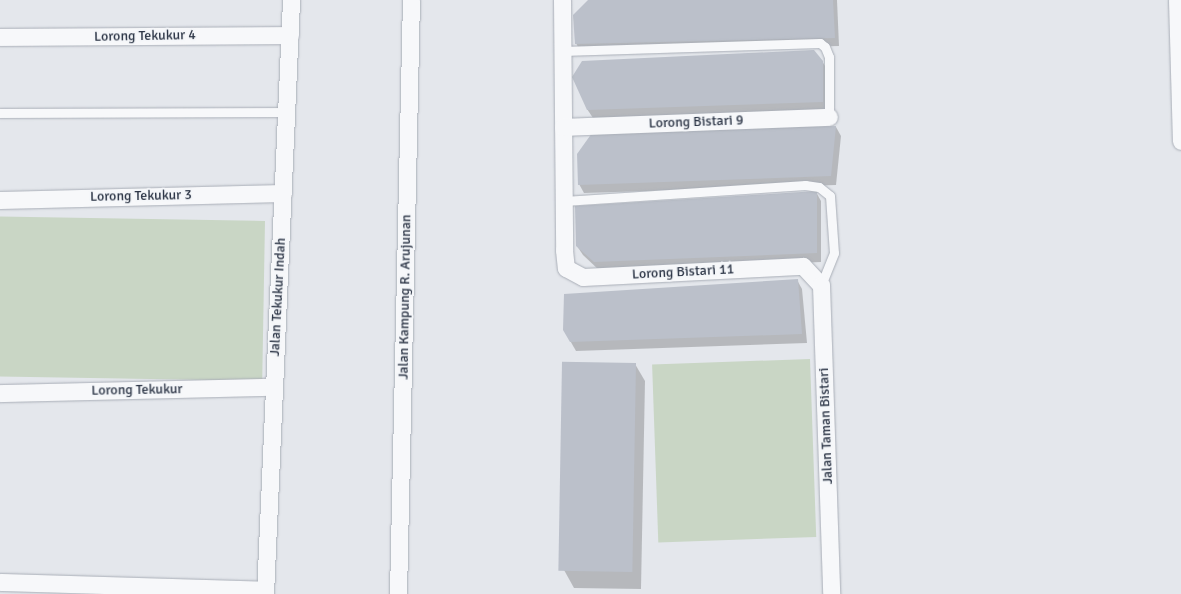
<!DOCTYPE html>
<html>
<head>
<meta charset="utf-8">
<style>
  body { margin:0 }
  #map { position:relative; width:1181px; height:594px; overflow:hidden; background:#e4e7ec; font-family:Signika,sans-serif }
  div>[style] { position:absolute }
  .green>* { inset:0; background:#c9d6c5; transform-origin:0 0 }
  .shadow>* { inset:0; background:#0003 }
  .building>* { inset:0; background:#bbc0ca; transform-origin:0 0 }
  .roads { filter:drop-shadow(0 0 1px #a9aeb7) drop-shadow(0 0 1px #a9aeb7) }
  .service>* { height:9px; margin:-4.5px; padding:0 4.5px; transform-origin:4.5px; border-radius:4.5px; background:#f7f8fa }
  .minor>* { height:17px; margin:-8.5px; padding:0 8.5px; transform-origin:8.5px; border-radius:8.5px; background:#f7f8fa }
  span { translate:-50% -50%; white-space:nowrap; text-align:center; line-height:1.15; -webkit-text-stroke:3.5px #f4f6f9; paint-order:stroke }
  .street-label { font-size:14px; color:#2b3445 }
</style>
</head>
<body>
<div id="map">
  <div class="green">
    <i style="left:265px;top:221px;width:160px;height:265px;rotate:91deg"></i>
    <i style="left:810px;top:359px;width:178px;height:158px;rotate:88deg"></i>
  </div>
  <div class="shadow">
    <i style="clip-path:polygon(590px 0,837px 0,839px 46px,581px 53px,576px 43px)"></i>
    <i style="clip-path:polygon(822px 61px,828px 71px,828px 110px,593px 118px,587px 109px)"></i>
    <i style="clip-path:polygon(836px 127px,841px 136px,836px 185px,584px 193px,579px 184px)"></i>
    <i style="clip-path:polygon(816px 192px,821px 201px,821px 262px,600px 271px,583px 255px,577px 246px)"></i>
    <i style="clip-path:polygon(797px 280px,802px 289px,807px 343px,576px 351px,564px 330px)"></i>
    <i style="clip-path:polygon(635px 364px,645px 381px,641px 589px,574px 588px,564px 570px)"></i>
  </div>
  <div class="building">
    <i style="clip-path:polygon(588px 0,833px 0,835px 38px,575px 44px,573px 15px)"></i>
    <i style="clip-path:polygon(814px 50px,823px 61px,823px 102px,587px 110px,572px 77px,582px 61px)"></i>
    <i style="clip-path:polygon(836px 126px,831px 176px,578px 185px,577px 154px,592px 133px)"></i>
    <i style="clip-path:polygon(817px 191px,817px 253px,594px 262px,576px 246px,575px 206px)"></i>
    <i style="clip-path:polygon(798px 279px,802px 334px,570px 342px,563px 330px,564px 294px)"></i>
    <i style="left:636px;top:363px;width:209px;height:74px;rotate:91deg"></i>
  </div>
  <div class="roads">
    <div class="service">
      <i style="left:562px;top:51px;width:258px;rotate:-1.8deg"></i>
      <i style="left:820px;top:43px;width:6px;rotate:39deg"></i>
      <i style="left:825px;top:47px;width:11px;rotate:68deg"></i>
      <i style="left:829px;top:57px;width:60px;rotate:90deg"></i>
      <i style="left:0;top:113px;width:286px;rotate:-0.2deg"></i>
      <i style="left:564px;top:201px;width:242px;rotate:-3.8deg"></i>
      <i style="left:805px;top:185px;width:14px;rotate:8deg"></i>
      <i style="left:819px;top:187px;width:14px;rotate:39deg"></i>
      <i style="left:830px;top:196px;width:57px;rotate:86deg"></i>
      <i style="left:834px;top:253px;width:35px;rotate:112deg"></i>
    </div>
    <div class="minor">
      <i style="left:562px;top:0;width:250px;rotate:89.5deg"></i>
      <i style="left:564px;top:250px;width:18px;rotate:84deg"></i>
      <i style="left:566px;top:268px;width:19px;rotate:28deg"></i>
      <i style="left:583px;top:277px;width:220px;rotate:-2.9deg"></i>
      <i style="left:803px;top:266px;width:26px;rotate:47deg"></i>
      <i style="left:821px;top:285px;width:309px;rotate:88.1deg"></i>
      <i style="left:1177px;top:0;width:141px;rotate:88.4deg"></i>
      <i style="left:0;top:37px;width:290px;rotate:-0.4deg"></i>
      <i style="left:563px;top:127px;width:266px;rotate:-2.2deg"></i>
      <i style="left:0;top:200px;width:283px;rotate:-1.4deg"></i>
      <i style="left:0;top:393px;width:274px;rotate:-1.3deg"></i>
      <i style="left:0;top:582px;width:265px;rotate:1.7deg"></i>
      <i style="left:265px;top:594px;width:595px;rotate:-87.49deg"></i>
      <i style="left:398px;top:594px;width:594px;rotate:-88.75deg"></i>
    </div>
  </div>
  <div class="street-label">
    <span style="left:145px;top:36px;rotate:-1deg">Lorong Tekukur 4</span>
    <span style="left:696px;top:122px;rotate:-2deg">Lorong Bistari 9</span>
    <span style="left:141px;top:196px;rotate:-1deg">Lorong Tekukur 3</span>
    <span style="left:683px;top:272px;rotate:-3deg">Lorong Bistari 11</span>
    <span style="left:278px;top:297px;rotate:-87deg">Jalan Tekukur Indah</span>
    <span style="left:405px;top:297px;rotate:-89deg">Jalan Kampung R. Arujunan</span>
    <span style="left:137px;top:390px;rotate:-1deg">Lorong Tekukur</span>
    <span style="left:826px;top:426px;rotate:-92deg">Jalan Taman Bistari</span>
  </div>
</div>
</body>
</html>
